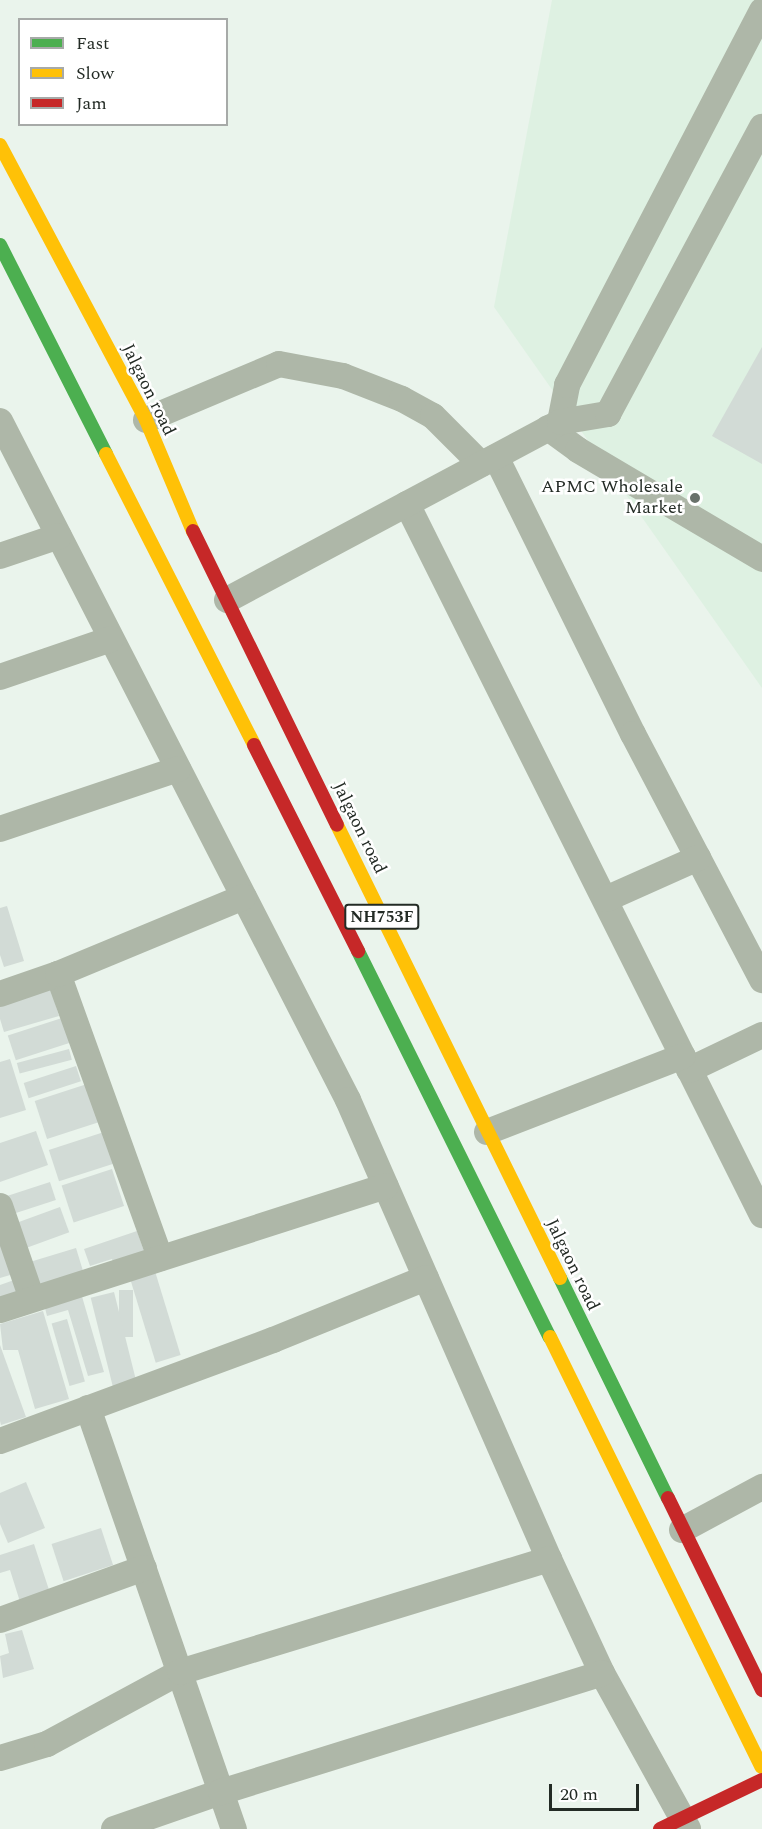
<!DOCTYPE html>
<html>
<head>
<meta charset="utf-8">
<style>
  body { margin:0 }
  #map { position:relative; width:762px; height:1829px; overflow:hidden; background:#eaf4ec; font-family:Spectral,serif }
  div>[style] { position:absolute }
  .built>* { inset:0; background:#def1e2 }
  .building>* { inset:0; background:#d2dbd6; transform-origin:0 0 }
  .street>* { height:26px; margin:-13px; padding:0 13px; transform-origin:13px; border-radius:13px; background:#aeb7a8 }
  .fast>* { height:14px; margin:-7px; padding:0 7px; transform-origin:7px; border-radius:7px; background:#4caf50 }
  .slow>* { height:14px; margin:-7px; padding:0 7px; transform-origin:7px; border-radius:7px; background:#ffc107 }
  .jam>* { height:14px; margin:-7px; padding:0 7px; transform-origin:7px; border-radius:7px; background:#c62828 }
  .dots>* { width:16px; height:16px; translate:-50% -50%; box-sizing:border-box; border:3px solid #fff; border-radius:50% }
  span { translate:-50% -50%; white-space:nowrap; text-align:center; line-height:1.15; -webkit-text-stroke:5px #fff; paint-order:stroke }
  .shield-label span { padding:2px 4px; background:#fff; border:2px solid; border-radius:4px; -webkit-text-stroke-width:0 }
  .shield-label { font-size:16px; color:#232b25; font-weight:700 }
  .street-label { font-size:18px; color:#232b25 }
  .poi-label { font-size:18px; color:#232b25 }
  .right { translate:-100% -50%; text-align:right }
  .legend { position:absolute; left:18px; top:18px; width:210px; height:108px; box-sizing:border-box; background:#fff; border:2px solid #a7aaa8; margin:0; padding:8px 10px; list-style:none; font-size:18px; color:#232b25 }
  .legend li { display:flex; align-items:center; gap:12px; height:30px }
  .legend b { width:30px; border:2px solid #a7aaa8 }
  .scale { position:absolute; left:549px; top:1784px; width:90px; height:27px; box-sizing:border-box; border:3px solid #232b25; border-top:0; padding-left:8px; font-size:18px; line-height:21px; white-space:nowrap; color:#232b25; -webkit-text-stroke:4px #fff; paint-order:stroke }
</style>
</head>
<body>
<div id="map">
  <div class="built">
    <i style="clip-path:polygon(552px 0,762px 0,762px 688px,494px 307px)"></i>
  </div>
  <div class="building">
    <i style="clip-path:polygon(762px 347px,762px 464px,712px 436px)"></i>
    <i style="clip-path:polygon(7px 906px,24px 961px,4px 967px,0 955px,0 908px)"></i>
    <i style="clip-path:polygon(50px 986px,59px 1016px,4px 1032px,0 1019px,0 1000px)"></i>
    <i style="left:62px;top:1018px;width:26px;height:57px;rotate:72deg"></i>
    <i style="left:69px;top:1049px;width:11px;height:54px;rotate:75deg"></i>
    <i style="clip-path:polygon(10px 1059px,26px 1110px,0 1118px,0 1062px)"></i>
    <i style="left:76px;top:1066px;width:16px;height:55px;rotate:72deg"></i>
    <i style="left:87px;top:1084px;width:40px;height:55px;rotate:72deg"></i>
    <i style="clip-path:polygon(36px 1131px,48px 1165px,0 1182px,0 1143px)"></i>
    <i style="left:104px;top:1132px;width:33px;height:58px;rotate:72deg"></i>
    <i style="left:112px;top:1169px;width:39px;height:53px;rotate:72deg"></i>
    <i style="left:50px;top:1182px;width:19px;height:46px;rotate:72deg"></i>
    <i style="left:60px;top:1207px;width:27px;height:51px;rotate:70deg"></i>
    <i style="clip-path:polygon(137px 1231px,146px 1257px,115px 1267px,112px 1259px,90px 1266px,84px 1249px)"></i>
    <i style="clip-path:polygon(0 1236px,17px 1273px,0 1278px)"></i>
    <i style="left:76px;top:1248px;width:27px;height:50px;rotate:73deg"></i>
    <i style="left:154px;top:1268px;width:91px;height:26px;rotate:73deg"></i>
    <i style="clip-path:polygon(17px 1279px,24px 1297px,0 1305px,0 1285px)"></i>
    <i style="left:119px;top:1290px;width:14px;height:47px"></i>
    <i style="left:114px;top:1292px;width:92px;height:24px;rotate:76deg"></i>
    <i style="clip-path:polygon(81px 1293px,104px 1372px,88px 1376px,68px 1310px,47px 1316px,44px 1304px)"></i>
    <i style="clip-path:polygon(43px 1311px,69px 1399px,35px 1409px,18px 1350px,3px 1350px,0 1324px)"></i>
    <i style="left:67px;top:1319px;width:65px;height:16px;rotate:74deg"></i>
    <i style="clip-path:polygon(0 1345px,26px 1417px,1px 1425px,0 1421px)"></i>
    <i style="clip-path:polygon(26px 1482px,45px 1528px,8px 1543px,0 1524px,0 1493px)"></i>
    <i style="left:101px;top:1528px;width:39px;height:52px;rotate:72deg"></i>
    <i style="clip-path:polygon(34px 1544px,51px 1596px,21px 1605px,10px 1570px,0 1573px,0 1555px)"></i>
    <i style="clip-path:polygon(22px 1630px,34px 1669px,3px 1678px,0 1656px,9px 1653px,5px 1634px)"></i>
  </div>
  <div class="street">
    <i style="left:146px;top:420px;width:144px;rotate:-22.8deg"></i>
    <i style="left:279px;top:364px;width:65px;rotate:10.6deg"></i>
    <i style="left:343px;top:376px;width:63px;rotate:21.3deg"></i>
    <i style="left:402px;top:399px;width:35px;rotate:29deg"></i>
    <i style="left:433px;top:416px;width:68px;rotate:45deg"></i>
    <i style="left:0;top:421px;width:763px;rotate:62.86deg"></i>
    <i style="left:348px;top:1100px;width:501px;rotate:66.35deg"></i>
    <i style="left:549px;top:1559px;width:126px;rotate:65.1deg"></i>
    <i style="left:602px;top:1673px;width:178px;rotate:61.1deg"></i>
    <i style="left:560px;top:422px;width:38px;rotate:-79deg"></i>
    <i style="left:567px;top:385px;width:422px;rotate:-62.5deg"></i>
    <i style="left:548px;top:428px;width:37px;rotate:36deg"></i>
    <i style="left:578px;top:450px;width:214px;rotate:30.6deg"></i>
    <i style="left:496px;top:457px;width:309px;rotate:63.7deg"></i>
    <i style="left:633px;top:734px;width:278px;rotate:62.3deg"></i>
    <i style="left:407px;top:504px;width:795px;rotate:63.47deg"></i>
    <i style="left:0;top:556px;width:62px;rotate:-18.7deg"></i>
    <i style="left:227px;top:600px;width:378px;rotate:-28.1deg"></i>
    <i style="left:560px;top:422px;width:49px;rotate:-9.5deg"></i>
    <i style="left:608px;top:414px;width:326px;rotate:-61.8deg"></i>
    <i style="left:0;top:677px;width:117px;rotate:-18.9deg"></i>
    <i style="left:0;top:829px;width:188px;rotate:-18.6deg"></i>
    <i style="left:606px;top:899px;width:101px;rotate:-24deg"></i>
    <i style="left:58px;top:974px;width:302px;rotate:70.2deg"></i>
    <i style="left:0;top:994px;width:61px;rotate:-19deg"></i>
    <i style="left:58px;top:974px;width:201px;rotate:-22.5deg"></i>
    <i style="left:689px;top:1070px;width:81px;rotate:-25.6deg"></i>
    <i style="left:487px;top:1132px;width:210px;rotate:-21.2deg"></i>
    <i style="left:0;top:1206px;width:98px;rotate:71deg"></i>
    <i style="left:0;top:1310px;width:405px;rotate:-17.8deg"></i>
    <i style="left:88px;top:1408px;width:446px;rotate:70.9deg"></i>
    <i style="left:0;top:1441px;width:291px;rotate:-20.3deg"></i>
    <i style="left:273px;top:1340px;width:165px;rotate:-22.1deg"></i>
    <i style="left:682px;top:1530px;width:91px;rotate:-28.3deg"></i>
    <i style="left:0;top:1620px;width:153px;rotate:-19.9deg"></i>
    <i style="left:0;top:1758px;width:49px;rotate:-16.6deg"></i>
    <i style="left:47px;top:1744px;width:151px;rotate:-28.4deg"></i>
    <i style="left:180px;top:1672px;width:386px;rotate:-17deg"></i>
    <i style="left:114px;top:1829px;width:113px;rotate:-19.1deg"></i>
    <i style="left:221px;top:1792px;width:399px;rotate:-17.3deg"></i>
  </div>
  <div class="fast">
    <i style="left:0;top:245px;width:234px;rotate:63.1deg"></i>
    <i style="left:358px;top:951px;width:431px;rotate:63.6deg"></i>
    <i style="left:560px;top:1278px;width:245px;rotate:63.9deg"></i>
  </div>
  <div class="slow">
    <i style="left:0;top:145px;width:311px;rotate:62deg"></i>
    <i style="left:146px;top:420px;width:121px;rotate:67.1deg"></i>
    <i style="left:106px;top:454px;width:326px;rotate:63deg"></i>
    <i style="left:337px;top:825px;width:505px;rotate:63.79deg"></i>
    <i style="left:550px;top:1337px;width:479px;rotate:63.8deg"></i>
  </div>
  <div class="jam">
    <i style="left:193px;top:531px;width:327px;rotate:63.9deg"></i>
    <i style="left:254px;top:745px;width:231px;rotate:63.2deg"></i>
    <i style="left:668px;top:1498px;width:214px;rotate:63.9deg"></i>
    <i style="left:660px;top:1829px;width:113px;rotate:-25.7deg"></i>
  </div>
  <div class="dots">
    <i style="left:695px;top:498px;background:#69716b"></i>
  </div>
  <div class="shield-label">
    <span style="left:382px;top:917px">NH753F</span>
  </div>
  <div class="street-label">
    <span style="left:148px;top:390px;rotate:64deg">Jalgaon road</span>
    <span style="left:359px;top:828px;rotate:64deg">Jalgaon road</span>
    <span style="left:572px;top:1265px;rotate:64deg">Jalgaon road</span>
  </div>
  <div class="poi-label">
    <span class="right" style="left:683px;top:498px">APMC Wholesale<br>Market</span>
  </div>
  <ul class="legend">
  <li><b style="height:8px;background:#4caf50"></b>Fast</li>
  <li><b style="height:8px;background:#ffc107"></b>Slow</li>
  <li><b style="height:8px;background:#c62828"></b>Jam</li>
  </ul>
  <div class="scale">20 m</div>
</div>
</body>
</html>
